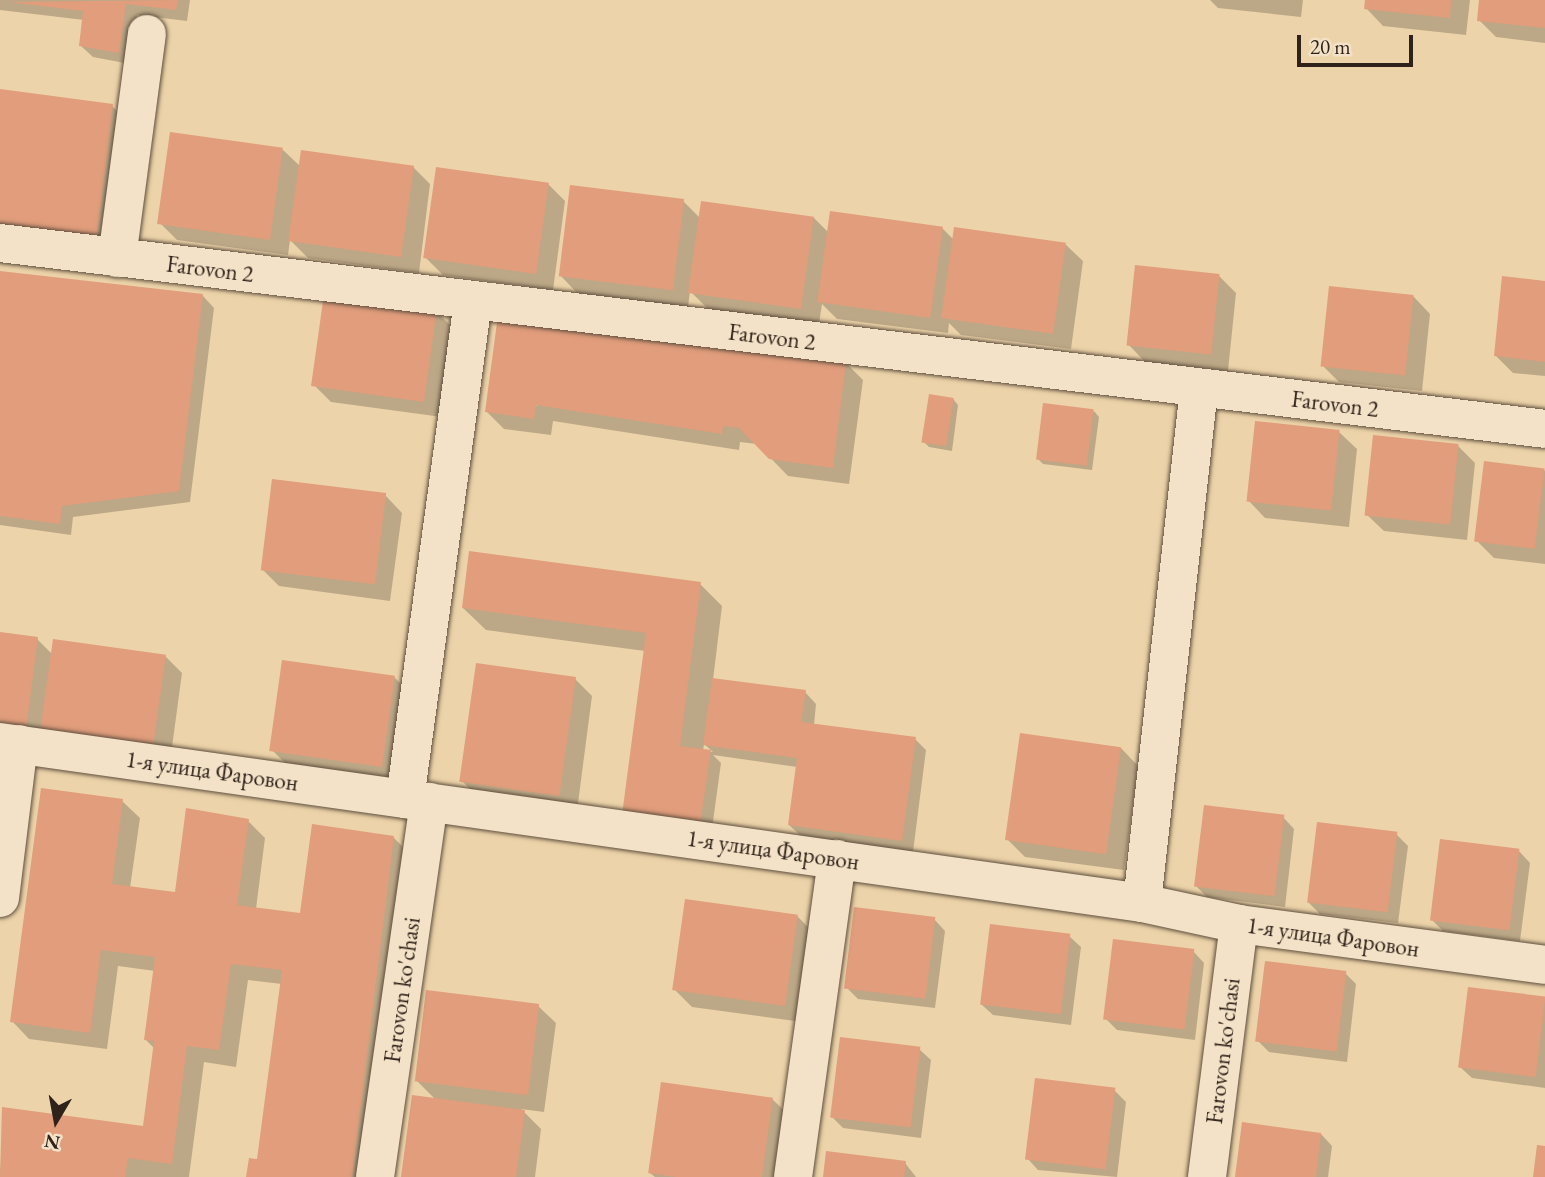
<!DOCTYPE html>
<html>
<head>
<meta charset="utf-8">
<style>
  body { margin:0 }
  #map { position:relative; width:1545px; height:1177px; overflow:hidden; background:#ecd3a9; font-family:"EB Garamond",serif }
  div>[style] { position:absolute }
  .shadow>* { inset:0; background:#0003 }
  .building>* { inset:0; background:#e19d7c; transform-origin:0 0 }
  .roads { filter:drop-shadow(0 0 2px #5e4e3e) drop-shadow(0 0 2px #5e4e3e) }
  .minor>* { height:38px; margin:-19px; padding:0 19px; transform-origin:19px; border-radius:19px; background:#f3e2c7 }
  span { translate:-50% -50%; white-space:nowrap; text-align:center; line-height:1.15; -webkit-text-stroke:6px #f3e2c7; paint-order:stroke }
  .street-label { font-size:23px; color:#2f221a }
  .north { position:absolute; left:21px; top:1086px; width:70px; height:70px; -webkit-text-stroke:5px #f3e2c7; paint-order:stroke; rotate:190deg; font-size:19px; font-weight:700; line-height:28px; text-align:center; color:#2f221a }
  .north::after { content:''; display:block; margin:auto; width:24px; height:32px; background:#2f221a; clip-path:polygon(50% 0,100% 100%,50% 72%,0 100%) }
  .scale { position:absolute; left:1297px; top:35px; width:116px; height:32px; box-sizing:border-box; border:4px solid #2f221a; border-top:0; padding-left:9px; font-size:21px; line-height:24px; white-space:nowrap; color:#2f221a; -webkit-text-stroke:5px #f3e2c7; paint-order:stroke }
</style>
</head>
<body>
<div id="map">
  <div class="shadow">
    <i style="clip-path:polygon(0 0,190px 0,187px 21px,137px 15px,130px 64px,93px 57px,81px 46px,84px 20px,0 10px)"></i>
    <i style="clip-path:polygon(1210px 0,1303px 0,1301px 17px,1218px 8px)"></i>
    <i style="clip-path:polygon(1367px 0,1470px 0,1466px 35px,1383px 26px,1366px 8px)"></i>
    <i style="clip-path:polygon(1481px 0,1545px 0,1545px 43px,1496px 37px,1479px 20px)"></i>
    <i style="clip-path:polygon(0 91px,112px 106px,124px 118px,107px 253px)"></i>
    <i style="clip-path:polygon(283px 150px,301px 167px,413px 167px,430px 184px,419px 273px,308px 258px,290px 240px,288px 255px,177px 240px,160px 223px)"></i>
    <i style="clip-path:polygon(548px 184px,565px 201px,553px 290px,443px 275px,426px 258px)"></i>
    <i style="clip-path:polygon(683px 201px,701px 219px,814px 218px,829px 233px,942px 228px,954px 240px,1065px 244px,1083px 261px,1071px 349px,961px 335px,949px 323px,948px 333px,837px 319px,822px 304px,819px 324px,708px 309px,690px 291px,688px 307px,577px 293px,560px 275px)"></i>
    <i style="clip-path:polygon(0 273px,203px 296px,214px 308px,190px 502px,73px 517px,71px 535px,0 525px)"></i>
    <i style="clip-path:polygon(1219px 276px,1236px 293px,1228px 371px,1145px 362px,1128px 344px)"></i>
    <i style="clip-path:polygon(1545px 282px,1545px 376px,1513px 373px,1495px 355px)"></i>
    <i style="clip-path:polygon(1413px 296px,1430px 314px,1422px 391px,1339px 382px,1322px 365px)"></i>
    <i style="clip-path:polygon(437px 312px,454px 329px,442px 417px,331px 402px,314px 385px)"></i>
    <i style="clip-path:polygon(846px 363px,863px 380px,849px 484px,788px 476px,757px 444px,740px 442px,739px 450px,553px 421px,551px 435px,504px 429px,487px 412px)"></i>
    <i style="clip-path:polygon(953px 399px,958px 405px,952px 451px,929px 447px,924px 442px)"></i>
    <i style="clip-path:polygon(1094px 411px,1099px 417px,1092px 470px,1043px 464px,1037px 458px)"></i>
    <i style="clip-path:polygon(1339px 432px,1357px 449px,1349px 527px,1265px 518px,1248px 500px)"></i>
    <i style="clip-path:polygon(1458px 446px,1475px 463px,1467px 540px,1384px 531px,1366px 514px)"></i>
    <i style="clip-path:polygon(1545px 470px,1545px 564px,1494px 558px,1477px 541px)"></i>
    <i style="clip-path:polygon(385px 495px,402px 513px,390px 601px,279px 586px,262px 569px)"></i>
    <i style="clip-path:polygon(evenodd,700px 584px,722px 606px,713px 680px,805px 692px,816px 704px,814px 725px,915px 739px,926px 750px,913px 852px,801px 836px,789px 825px,797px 767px,713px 755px,721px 763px,711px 836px,693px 834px,645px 651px,486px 630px,463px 608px,700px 584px,704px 744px,713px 752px,703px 751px,704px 744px)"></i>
    <i style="clip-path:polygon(0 634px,37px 639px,53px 655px,165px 656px,182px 673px,170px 762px,0 739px)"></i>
    <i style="clip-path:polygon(394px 677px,411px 694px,399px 782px,289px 767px,272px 750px)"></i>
    <i style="clip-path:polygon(575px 679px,592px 696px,577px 811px,479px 798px,462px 781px)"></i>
    <i style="clip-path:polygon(1121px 748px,1138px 766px,1124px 870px,1025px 857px,1008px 840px)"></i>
    <i style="clip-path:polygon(122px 801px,140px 818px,130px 888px,176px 894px,248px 821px,265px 838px,256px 909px,302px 915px,393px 837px,410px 854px,369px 1177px,248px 1177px,259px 1161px,282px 984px,248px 980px,236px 1067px,204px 1062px,189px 1177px,0 1177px,4px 1109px,144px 1128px,155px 1049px,146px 1040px,155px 971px,118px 966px,107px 1049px,29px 1039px,12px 1021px)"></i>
    <i style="clip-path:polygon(1283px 817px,1294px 829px,1285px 907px,1207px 897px,1195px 885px)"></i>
    <i style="clip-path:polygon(1396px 834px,1408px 846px,1398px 923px,1320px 914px,1308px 902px)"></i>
    <i style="clip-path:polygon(1519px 851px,1530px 863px,1520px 941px,1443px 931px,1431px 919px)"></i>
    <i style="clip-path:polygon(797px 916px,814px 933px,802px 1022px,692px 1007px,675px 990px)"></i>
    <i style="clip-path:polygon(934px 919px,945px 931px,935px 1008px,858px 999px,846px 987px)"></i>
    <i style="clip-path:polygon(1069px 936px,1081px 947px,1071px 1025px,993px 1015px,981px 1004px)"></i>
    <i style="clip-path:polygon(1193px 951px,1204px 963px,1195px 1040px,1117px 1030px,1105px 1018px)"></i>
    <i style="clip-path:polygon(1345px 973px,1356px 984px,1347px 1062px,1269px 1052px,1257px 1040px)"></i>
    <i style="clip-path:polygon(1470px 989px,1545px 998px,1545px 1088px,1472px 1078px,1460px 1067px)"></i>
    <i style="clip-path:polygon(538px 1006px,556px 1023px,544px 1112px,521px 1109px,541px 1129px,535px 1177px,403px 1177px,436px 1100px,416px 1080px)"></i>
    <i style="clip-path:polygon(919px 1049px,931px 1060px,921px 1138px,843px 1128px,832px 1117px)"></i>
    <i style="clip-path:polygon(1114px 1090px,1126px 1102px,1117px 1177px,1038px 1170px,1027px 1158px)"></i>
    <i style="clip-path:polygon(772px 1099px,790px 1116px,782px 1177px,655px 1177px,650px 1173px)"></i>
    <i style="clip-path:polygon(1321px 1134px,1332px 1146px,1328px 1177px,1236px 1177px)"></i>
    <i style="clip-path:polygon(905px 1163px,916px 1177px,824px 1177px)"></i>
  </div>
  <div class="building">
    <i style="clip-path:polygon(178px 0,176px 10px,126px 4px,119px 53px,79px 46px,83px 11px,8px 2px)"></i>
    <i style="clip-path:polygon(1365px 0,1451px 0,1450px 18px,1364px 9px)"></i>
    <i style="clip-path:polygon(1479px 0,1545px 0,1545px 28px,1477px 21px)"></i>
    <i style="clip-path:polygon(0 89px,113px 104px,96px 242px,0 230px)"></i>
    <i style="left:170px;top:132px;width:114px;height:93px;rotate:8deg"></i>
    <i style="left:301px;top:150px;width:114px;height:92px;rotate:8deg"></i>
    <i style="left:436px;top:167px;width:114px;height:92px;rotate:8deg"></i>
    <i style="left:570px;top:185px;width:115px;height:92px;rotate:7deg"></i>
    <i style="left:701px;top:201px;width:114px;height:93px;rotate:8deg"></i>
    <i style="left:830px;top:211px;width:114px;height:92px;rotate:8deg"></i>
    <i style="left:954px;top:227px;width:113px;height:92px;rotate:8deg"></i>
    <i style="left:1135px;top:265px;width:85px;height:81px;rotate:6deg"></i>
    <i style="clip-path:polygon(0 271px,203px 294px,179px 491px,62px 506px,60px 524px,0 516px)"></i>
    <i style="clip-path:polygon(1502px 276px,1545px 281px,1545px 362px,1494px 356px)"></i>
    <i style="left:1329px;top:286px;width:85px;height:81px;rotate:6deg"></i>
    <i style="left:324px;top:294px;width:114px;height:93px;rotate:8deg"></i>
    <i style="clip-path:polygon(498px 315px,846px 361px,833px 468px,769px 459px,739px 428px,723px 426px,722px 434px,536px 405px,534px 419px,485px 412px)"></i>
    <i style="left:929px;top:394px;width:25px;height:49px;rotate:9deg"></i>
    <i style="left:1043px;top:403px;width:51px;height:57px;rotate:7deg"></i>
    <i style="left:1255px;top:421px;width:85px;height:81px;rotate:6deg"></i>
    <i style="left:1373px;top:435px;width:86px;height:81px;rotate:6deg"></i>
    <i style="left:1484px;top:461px;width:61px;height:81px;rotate:7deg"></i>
    <i style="left:272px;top:479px;width:115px;height:92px;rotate:7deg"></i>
    <i style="clip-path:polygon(469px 551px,701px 582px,680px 746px,711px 750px,700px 825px,622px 815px,646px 633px,462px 608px)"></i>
    <i style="clip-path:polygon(0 632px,38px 637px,26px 729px,0 725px)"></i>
    <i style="left:53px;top:639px;width:114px;height:93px;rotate:8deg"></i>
    <i style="left:282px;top:660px;width:114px;height:92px;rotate:8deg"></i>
    <i style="left:476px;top:663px;width:101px;height:120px;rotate:8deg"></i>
    <i style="clip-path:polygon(712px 678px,806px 690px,801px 722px,916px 737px,902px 841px,788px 825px,797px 758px,703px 745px)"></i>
    <i style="left:1020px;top:733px;width:102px;height:108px;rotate:8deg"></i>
    <i style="clip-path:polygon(41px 788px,123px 799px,112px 884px,175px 892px,186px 808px,249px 819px,237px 905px,300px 913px,312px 824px,394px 836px,352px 1177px,246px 1177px,249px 1158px,257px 1159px,282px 970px,231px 964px,219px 1050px,187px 1046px,172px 1164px,128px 1158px,125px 1177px,0 1177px,2px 1107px,143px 1126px,154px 1041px,144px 1040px,155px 957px,101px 950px,90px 1033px,10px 1022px)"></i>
    <i style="left:1204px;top:805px;width:81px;height:82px;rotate:7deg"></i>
    <i style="left:1317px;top:822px;width:81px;height:81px;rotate:7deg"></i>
    <i style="left:1440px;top:839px;width:80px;height:82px;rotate:7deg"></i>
    <i style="left:685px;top:899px;width:114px;height:92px;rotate:8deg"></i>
    <i style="left:854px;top:907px;width:82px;height:82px;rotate:7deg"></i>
    <i style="left:990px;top:924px;width:81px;height:81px;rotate:7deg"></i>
    <i style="left:1113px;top:939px;width:82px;height:81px;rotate:7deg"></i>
    <i style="left:1265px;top:961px;width:82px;height:81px;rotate:7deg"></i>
    <i style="left:1468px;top:987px;width:78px;height:81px;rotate:7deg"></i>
    <i style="left:426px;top:990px;width:114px;height:92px;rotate:7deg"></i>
    <i style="left:840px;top:1037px;width:81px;height:81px;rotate:7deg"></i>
    <i style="left:1035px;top:1078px;width:81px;height:82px;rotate:7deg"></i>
    <i style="left:661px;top:1082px;width:113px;height:92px;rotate:8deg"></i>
    <i style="clip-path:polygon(412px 1095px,525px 1110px,516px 1177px,401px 1177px)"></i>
    <i style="clip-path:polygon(1242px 1122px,1321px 1133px,1316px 1177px,1235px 1177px)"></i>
    <i style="clip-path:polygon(1537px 1145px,1545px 1146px,1545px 1177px,1533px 1177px)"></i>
    <i style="clip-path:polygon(826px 1151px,906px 1161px,904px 1177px,823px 1177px)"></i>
  </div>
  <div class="roads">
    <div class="minor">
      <i style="left:0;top:243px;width:1556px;rotate:6.86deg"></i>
      <i style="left:117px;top:258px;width:226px;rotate:-82.4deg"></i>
      <i style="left:0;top:742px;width:1153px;rotate:8.02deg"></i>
      <i style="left:1142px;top:903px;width:99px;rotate:12.2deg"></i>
      <i style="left:1239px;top:924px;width:309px;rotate:7.6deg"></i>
      <i style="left:405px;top:799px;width:503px;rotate:-82.22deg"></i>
      <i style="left:0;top:898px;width:155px;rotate:-83deg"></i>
      <i style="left:1142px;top:903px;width:518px;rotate:-83.68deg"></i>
      <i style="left:375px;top:1177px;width:379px;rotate:-81.8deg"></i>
      <i style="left:793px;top:1177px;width:321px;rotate:-82.1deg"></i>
      <i style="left:1207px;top:1177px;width:255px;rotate:-82.8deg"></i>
    </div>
  </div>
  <div class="street-label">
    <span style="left:210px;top:269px;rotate:7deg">Farovon 2</span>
    <span style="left:772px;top:337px;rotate:7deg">Farovon 2</span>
    <span style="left:1335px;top:404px;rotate:7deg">Farovon 2</span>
    <span style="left:212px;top:771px;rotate:8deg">1-я улица Фаровон</span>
    <span style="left:773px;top:850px;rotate:8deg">1-я улица Фаровон</span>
    <span style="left:1333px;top:937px;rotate:8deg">1-я улица Фаровон</span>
    <span style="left:402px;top:990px;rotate:-82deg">Farovon ko'chasi</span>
    <span style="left:1223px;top:1051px;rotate:-83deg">Farovon ko'chasi</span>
  </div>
  <div class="north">N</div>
  <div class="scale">20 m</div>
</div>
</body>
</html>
